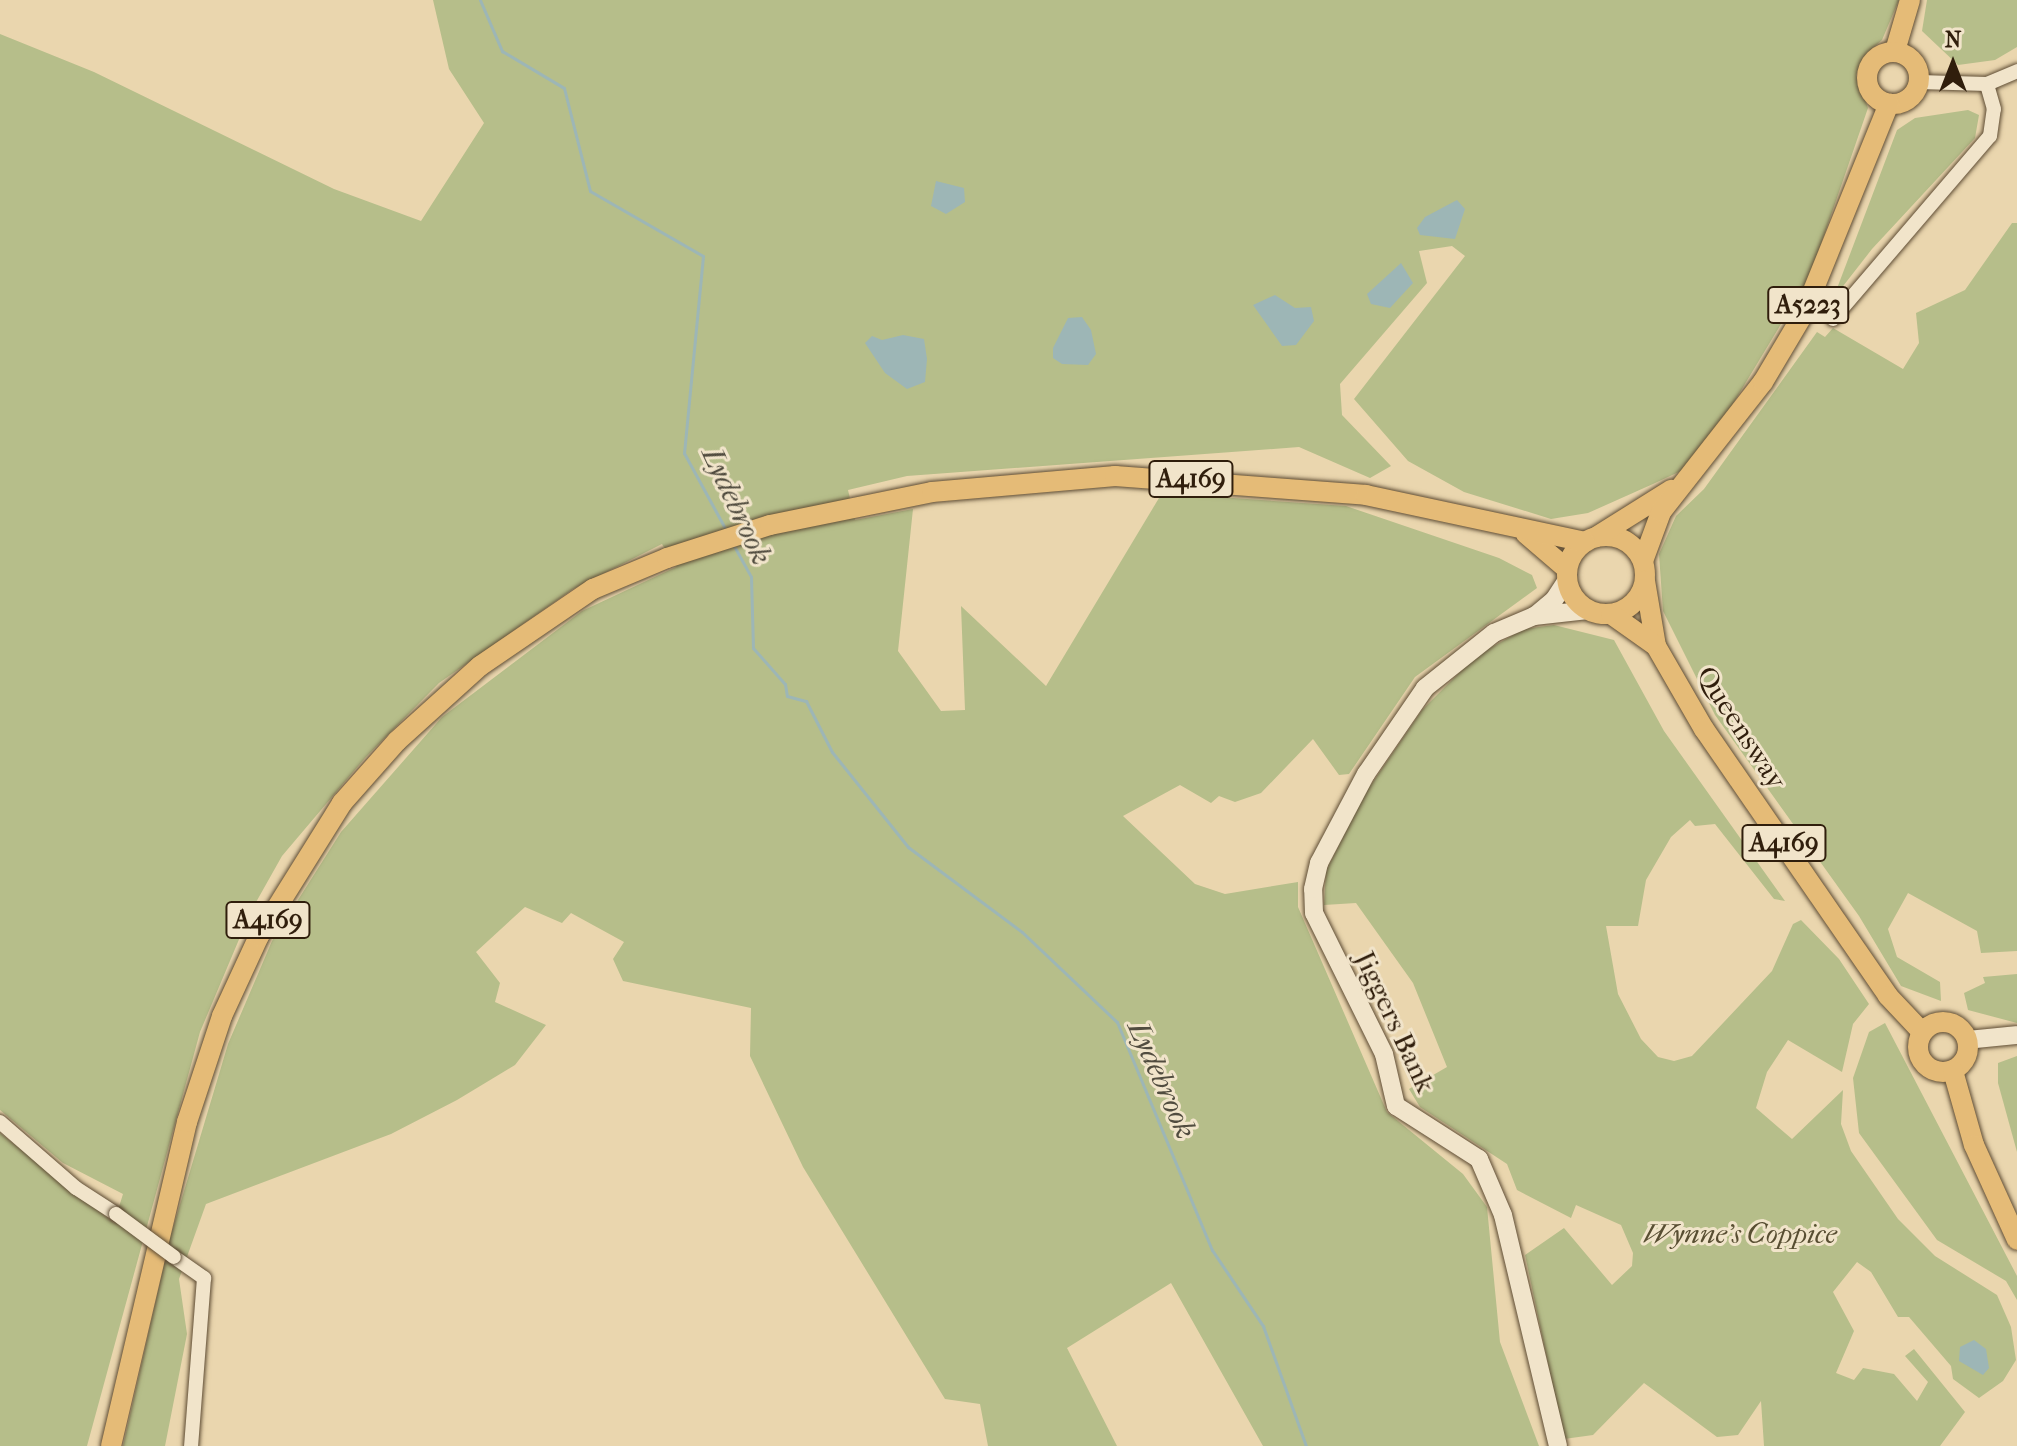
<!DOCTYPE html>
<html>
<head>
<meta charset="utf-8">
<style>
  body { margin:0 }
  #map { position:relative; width:2017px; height:1446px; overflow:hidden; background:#ead6ae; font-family:"IM FELL French Canon",serif }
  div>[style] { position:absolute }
  .green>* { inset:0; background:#b6be8a }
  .water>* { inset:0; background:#9db6b6 }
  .stream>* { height:3px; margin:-1.5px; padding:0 1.5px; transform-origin:1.5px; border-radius:1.5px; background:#9db6b6 }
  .roads { filter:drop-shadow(0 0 2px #5e4c34) drop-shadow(0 0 2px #5e4c34) }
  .street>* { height:14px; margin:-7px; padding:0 7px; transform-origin:7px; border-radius:7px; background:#f1e4ca }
  .secondary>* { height:18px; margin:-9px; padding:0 9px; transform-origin:9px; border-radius:9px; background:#f1e4ca }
  .primary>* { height:20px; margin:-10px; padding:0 10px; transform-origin:10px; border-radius:10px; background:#e5bb77 }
  .primary>.ring { margin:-10px; padding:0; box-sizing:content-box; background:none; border:20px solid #e5bb77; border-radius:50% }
  .bridges { filter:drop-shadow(0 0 2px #5e4c34) drop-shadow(0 0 2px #5e4c34) }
  .street-bridge>* { height:14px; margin:-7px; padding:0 7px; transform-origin:7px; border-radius:7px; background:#f1e4ca }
  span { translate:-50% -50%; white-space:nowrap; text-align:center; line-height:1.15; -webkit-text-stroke:6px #f1e4ca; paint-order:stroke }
  .shield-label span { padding:2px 6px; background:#f1e4ca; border:2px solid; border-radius:6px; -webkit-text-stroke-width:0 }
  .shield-label { font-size:26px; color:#301e0c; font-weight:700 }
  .street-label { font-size:28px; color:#301e0c }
  .park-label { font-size:28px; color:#584e32; font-style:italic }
  .water-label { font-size:30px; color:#514c3f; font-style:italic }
  .north { position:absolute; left:1913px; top:24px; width:80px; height:80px; -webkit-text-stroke:6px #f1e4ca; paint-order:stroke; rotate:0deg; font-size:22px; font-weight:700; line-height:32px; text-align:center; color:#301e0c }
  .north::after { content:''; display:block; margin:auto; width:28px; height:36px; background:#301e0c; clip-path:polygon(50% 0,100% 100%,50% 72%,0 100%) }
</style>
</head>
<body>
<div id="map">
  <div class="green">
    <i style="clip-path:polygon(433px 0,1899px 0,1882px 40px,1865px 55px,1856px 75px,1868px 108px,1810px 276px,1725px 417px,1683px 470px,1653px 484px,1588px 513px,1551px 519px,1464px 492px,1408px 461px,1354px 399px,1465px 256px,1452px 246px,1419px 251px,1427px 283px,1340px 384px,1342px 415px,1391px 466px,1370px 478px,1299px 447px,907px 476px,848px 490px,855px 520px,913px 509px,898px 651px,941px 711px,965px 710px,961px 606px,1046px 686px,1162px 493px,1346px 506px,1499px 558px,1532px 575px,1537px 588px,1415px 677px,1349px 774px,1339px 775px,1313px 739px,1261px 793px,1235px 802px,1219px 796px,1211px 803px,1180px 785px,1123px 816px,1195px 884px,1225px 894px,1298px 882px,1298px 907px,1387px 1112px,1463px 1174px,1487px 1207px,1500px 1342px,1539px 1446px,1263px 1446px,1171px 1283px,1067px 1348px,1117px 1446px,988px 1446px,980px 1404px,945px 1399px,803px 1167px,750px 1056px,751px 1008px,623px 981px,613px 959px,624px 942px,571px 913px,562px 923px,525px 907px,476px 952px,500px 983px,495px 1002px,546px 1025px,515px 1065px,457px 1100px,391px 1134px,206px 1204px,179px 1279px,187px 1334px,165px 1446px,123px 1446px,170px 1238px,228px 1044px,272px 941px,341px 832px,442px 717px,582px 611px,676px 567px,662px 544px,573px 589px,439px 683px,365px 758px,282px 856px,251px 911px,200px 1032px,87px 1446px,0 1446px,0 1133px,114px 1223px,123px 1194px,63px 1163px,0 1110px,0 34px,94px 72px,334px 189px,421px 221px,484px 123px,449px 69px)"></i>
    <i style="clip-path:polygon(1927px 0,2017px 0,2017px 47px,1995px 60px,1958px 65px,1922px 31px)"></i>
    <i style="clip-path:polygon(1968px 110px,1979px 115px,1975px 138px,1872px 249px,1833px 299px,1897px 130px,1915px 118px)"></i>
    <i style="clip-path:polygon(2012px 223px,2017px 223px,2017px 951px,1981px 953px,1977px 931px,1908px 893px,1888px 929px,1897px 957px,1940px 982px,1941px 1001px,1901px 986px,1859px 916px,1715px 715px,1663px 611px,1659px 554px,1676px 516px,1704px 489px,1817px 332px,1825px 337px,1833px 328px,1903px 369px,1919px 343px,1916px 313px,1965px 290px)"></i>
    <i style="clip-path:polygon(1554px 625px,1614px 640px,1664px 731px,1785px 901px,1774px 899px,1715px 824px,1695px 826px,1690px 820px,1671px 837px,1646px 880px,1638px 926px,1606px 926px,1618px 994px,1641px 1039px,1658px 1057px,1674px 1061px,1692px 1056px,1772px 971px,1793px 924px,1801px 920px,1839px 959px,1869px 1004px,1853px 1024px,1842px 1072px,1788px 1040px,1767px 1072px,1756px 1108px,1792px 1139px,1843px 1090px,1841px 1124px,1851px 1151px,1898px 1219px,1935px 1256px,1997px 1295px,2011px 1327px,2016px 1360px,2003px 1381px,1979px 1398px,1953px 1379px,1951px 1366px,1909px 1317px,1898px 1317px,1871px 1272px,1857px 1262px,1833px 1292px,1854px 1331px,1836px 1373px,1854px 1380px,1863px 1368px,1894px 1374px,1917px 1401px,1928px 1382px,1905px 1356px,1914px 1349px,1965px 1412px,1940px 1446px,1764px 1446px,1761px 1401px,1738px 1435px,1717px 1437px,1644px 1383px,1593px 1435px,1564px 1439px,1525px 1255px,1564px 1228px,1612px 1285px,1632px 1266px,1633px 1253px,1621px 1225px,1576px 1205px,1571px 1218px,1517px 1190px,1507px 1164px,1420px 1107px,1409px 1089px,1447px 1067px,1413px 983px,1356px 903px,1324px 905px,1326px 871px,1364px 795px,1422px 710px,1476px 656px,1524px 629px)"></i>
    <i style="clip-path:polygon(2017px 974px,2017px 1023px,1968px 1010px,1964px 993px,1985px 983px,1983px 977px)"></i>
    <i style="clip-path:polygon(1885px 1023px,2017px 1276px,2017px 1300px,2006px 1281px,1937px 1240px,1859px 1133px,1853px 1078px,1869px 1032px)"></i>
    <i style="clip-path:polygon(2017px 1056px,2017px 1152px,1998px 1083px,1998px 1063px)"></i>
  </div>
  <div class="water">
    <i style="clip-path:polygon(936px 181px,964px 188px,965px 202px,946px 214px,931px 206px)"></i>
    <i style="clip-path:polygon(1457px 200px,1465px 209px,1455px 239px,1420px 235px,1417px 228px,1425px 217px)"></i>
    <i style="clip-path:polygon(1401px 263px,1413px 283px,1390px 308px,1371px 304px,1367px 294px)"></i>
    <i style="clip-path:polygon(1275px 295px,1295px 308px,1311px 307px,1314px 321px,1296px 345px,1282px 346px,1253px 305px)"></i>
    <i style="clip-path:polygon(1082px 317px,1091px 330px,1096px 354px,1088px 365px,1062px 364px,1053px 358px,1053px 348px,1068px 318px)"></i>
    <i style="clip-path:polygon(903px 335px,924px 339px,927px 359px,925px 382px,907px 389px,885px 373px,865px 343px,872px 336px,882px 340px)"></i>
    <i style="clip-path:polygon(1974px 1340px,1986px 1349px,1989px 1368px,1983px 1375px,1959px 1361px,1960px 1347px)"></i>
  </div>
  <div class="stream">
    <i style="left:480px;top:0;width:56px;rotate:66.7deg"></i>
    <i style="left:502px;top:51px;width:72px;rotate:30.8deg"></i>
    <i style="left:564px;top:88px;width:106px;rotate:75.8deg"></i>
    <i style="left:590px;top:191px;width:130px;rotate:29.9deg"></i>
    <i style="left:703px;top:256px;width:198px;rotate:95.5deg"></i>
    <i style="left:684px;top:453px;width:90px;rotate:61.4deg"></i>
    <i style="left:734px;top:546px;width:35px;rotate:61deg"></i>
    <i style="left:751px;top:577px;width:71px;rotate:88.4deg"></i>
    <i style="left:753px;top:648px;width:48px;rotate:48.4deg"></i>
    <i style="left:785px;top:684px;width:12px;rotate:81deg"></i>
    <i style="left:787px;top:696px;width:20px;rotate:15deg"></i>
    <i style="left:806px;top:701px;width:57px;rotate:63deg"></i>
    <i style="left:832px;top:752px;width:122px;rotate:51.3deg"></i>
    <i style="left:908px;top:847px;width:142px;rotate:36.7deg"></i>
    <i style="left:1022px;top:932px;width:131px;rotate:43.5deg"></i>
    <i style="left:1117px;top:1022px;width:247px;rotate:67.4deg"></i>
    <i style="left:1212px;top:1250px;width:92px;rotate:56.1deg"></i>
    <i style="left:1263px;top:1326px;width:127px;rotate:70.3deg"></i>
  </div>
  <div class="roads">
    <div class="street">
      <i style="left:1919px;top:82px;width:68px;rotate:1.7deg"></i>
      <i style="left:1987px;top:84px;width:33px;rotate:-23deg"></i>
      <i style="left:1833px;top:319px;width:241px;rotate:-49.4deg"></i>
      <i style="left:1990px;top:136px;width:27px;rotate:-82deg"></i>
      <i style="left:1994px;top:109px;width:26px;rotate:-106deg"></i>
      <i style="left:0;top:1122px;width:101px;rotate:41deg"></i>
      <i style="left:76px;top:1188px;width:48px;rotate:33deg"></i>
      <i style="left:174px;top:1257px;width:37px;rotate:35deg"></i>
      <i style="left:204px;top:1278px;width:169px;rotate:94.4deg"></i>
    </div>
    <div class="secondary">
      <i style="left:1536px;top:615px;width:23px;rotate:-40deg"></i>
      <i style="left:1554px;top:600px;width:24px;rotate:-57deg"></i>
      <i style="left:1967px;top:1040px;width:50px;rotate:-5.7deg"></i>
      <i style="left:1558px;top:1446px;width:237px;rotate:-103.4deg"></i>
      <i style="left:1503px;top:1215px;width:61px;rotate:-113.2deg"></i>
      <i style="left:1479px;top:1159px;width:98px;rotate:-147.4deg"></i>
      <i style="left:1396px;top:1106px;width:53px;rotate:-103deg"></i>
      <i style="left:1384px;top:1054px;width:157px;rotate:-116.4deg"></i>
      <i style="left:1314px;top:913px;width:24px;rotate:-92deg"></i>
      <i style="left:1313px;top:889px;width:27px;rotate:-77deg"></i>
      <i style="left:1319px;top:863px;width:101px;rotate:-62.2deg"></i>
      <i style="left:1366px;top:774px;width:104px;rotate:-55.5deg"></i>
      <i style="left:1425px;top:688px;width:88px;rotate:-38.6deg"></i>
      <i style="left:1494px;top:633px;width:43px;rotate:-23deg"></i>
      <i style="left:1534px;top:616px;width:54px;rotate:-6.3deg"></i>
    </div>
    <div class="primary">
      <i style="left:1895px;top:51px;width:53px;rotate:-73.6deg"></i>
      <i class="ring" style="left:1867px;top:52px;width:32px;height:32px"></i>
      <i style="left:1526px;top:534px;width:54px;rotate:40.5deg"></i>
      <i class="ring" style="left:1567px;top:536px;width:58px;height:58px"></i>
      <i style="left:1596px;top:537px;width:89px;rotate:-32.1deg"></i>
      <i style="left:1643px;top:561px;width:52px;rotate:-69.8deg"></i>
      <i style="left:1661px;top:512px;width:165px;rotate:-51.9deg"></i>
      <i style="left:1763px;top:382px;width:80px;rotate:-59.3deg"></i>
      <i style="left:1804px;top:313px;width:226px;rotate:-67.9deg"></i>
      <i style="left:1645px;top:581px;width:66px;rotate:80.4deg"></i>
      <i style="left:1656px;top:646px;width:96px;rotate:60deg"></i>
      <i style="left:1704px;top:729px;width:324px;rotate:55.4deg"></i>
      <i style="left:1888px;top:996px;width:50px;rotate:46.6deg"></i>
      <i style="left:1611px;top:614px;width:55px;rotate:35.4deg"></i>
      <i class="ring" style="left:1918px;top:1022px;width:30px;height:30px"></i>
      <i style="left:1953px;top:1071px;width:77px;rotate:74.2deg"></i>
      <i style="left:1974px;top:1145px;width:104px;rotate:65.6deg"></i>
      <i style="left:111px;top:1446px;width:333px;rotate:-76.8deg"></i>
      <i style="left:187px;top:1122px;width:112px;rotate:-71.7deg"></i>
      <i style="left:222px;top:1016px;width:88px;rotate:-65.2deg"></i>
      <i style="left:259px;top:936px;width:157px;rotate:-58deg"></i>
      <i style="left:342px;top:803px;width:83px;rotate:-48.4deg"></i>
      <i style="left:397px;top:741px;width:112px;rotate:-42.1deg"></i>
      <i style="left:480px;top:666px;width:137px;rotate:-34.3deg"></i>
      <i style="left:593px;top:589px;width:80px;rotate:-22.7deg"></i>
      <i style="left:667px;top:558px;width:108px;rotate:-17.8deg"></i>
      <i style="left:770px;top:525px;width:165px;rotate:-11.5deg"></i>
      <i style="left:932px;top:492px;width:184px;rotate:-5deg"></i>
      <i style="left:1115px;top:476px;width:252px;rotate:4.3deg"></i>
      <i style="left:1366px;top:495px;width:224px;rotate:12.1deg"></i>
    </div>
  </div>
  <div class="bridges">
    <div class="street-bridge">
      <i style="left:116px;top:1214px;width:72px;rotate:36.6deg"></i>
    </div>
  </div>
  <div class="shield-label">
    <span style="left:1808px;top:305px">A5223</span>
    <span style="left:1191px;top:479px">A4169</span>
    <span style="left:1784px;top:843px">A4169</span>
    <span style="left:268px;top:920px">A4169</span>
  </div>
  <div class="street-label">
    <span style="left:1741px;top:728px;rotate:57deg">Queensway</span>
    <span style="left:1395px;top:1022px;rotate:65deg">Jiggers Bank</span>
  </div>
  <div class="park-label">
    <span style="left:1740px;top:1234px">Wynne's Coppice</span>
  </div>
  <div class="water-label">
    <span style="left:736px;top:506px;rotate:65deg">Lydebrook</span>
    <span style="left:1161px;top:1080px;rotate:66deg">Lydebrook</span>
  </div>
  <div class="north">N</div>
</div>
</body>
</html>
